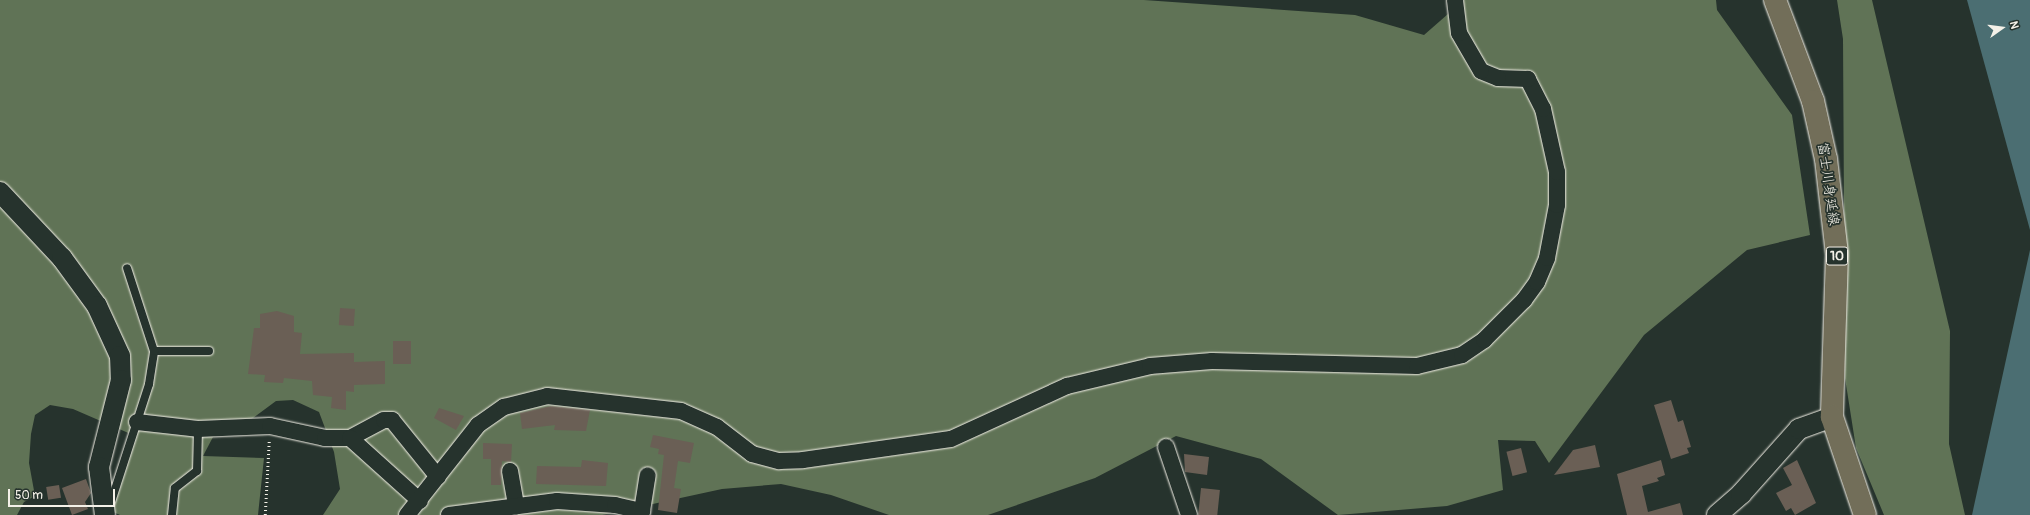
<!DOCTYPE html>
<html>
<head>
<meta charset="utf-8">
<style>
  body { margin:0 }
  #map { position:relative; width:2030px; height:515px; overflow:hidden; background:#26332d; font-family:Pangolin,"Klee One",sans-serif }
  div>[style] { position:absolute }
  .green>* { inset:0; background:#607356 }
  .water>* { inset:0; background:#4b6e72 }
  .building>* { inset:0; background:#6a5f55; transform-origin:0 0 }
  .path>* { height:2.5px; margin-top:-1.25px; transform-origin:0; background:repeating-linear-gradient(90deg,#f4f1e8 0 1px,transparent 0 4px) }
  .roads { filter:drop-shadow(0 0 1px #f4f1e8) drop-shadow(0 0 1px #f4f1e8) }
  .service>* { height:8px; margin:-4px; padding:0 4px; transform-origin:4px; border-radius:4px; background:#26332d }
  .minor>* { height:16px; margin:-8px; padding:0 8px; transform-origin:8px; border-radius:8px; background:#26332d }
  .tertiary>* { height:20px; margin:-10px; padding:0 10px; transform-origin:10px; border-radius:10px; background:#26332d }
  .primary>* { height:22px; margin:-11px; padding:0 11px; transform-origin:11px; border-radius:11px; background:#726e59 }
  span { translate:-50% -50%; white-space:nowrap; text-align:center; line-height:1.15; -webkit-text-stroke:3.5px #26332d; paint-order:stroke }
  .shield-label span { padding:1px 3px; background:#26332d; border:1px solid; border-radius:3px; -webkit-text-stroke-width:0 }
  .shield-label { font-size:13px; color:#f4f1e8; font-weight:700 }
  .street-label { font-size:14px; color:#f4f1e8 }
  .north { position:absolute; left:1982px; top:8px; width:40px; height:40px; -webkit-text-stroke:3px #26332d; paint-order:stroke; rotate:76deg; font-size:11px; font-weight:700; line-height:16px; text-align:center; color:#f4f1e8 }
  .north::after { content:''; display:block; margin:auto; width:14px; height:18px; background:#f4f1e8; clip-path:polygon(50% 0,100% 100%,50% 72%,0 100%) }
  .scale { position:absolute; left:8px; top:489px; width:107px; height:18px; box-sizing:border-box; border:2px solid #f4f1e8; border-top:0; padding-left:5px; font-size:12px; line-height:14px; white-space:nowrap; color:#f4f1e8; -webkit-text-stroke:3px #26332d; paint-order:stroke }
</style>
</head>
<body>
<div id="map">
  <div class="green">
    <i style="clip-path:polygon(0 0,1144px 0,1355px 15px,1424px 35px,1464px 0,1716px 0,1717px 10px,1792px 115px,1810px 235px,1747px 250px,1644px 335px,1549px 463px,1535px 441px,1498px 440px,1503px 490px,1447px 506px,1338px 515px,1261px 459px,1176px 436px,1095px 478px,988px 515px,889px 515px,831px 495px,781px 484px,722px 489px,602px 515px,323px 515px,340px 489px,334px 452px,319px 412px,293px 400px,276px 401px,249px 421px,213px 437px,203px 456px,264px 458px,258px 515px,120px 515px,109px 510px,133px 435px,73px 409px,50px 405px,35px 415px,31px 434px,29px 463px,35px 496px,24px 502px,17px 515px,0 515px)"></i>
    <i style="clip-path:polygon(1837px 0,1872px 0,1950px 331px,1949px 444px,1965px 515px,1884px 515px,1856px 448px,1845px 378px,1843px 39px)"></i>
  </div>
  <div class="water">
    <i style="clip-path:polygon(1967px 0,2030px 0,2030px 230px)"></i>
    <i style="clip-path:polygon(2030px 250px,2030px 515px,1972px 515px)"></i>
  </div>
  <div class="building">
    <i style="left:340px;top:308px;width:15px;height:17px;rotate:4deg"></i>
    <i style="clip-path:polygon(277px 311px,294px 316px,294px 332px,302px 333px,300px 354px,354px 353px,354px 362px,385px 361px,385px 384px,354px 385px,354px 392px,346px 391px,346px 410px,331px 408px,332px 397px,313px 395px,312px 381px,284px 378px,283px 383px,264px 382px,265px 375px,248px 374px,254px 328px,260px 328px,260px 314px)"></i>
    <i style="left:393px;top:341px;width:18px;height:23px"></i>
    <i style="clip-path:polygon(1671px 400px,1678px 422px,1683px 420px,1691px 447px,1687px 448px,1689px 453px,1671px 459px,1654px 405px)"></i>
    <i style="clip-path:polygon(551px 406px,590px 410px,586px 431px,554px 430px,555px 425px,522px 429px,520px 413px)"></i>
    <i style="clip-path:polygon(439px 408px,464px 416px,456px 430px,434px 418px)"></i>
    <i style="clip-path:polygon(653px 435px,694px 443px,690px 463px,678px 461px,674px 488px,681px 489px,677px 513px,658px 510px,664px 455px,658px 454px,659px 449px,650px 447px)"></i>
    <i style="clip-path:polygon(483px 443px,512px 444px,511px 462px,502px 461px,501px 485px,491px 485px,491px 459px,483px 459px)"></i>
    <i style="clip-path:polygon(1595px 445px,1600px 467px,1554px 475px,1573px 450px)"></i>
    <i style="left:1521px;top:448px;width:25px;height:15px;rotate:76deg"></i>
    <i style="clip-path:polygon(1184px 454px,1209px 457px,1207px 475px,1185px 472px)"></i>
    <i style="clip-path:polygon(582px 460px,608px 463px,606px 486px,536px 484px,537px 466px,581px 467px)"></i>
    <i style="clip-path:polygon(1661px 460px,1665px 475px,1657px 478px,1659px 481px,1642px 486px,1648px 512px,1680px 503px,1683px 515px,1627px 515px,1617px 474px)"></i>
    <i style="clip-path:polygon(1797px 460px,1816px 503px,1795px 515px,1791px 508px,1786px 511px,1776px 493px,1792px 485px,1783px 468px)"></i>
    <i style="clip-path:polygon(86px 479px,91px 493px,85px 502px,88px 509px,72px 515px,62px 488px)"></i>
    <i style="left:59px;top:485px;width:13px;height:13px;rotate:81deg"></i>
    <i style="left:1201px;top:488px;width:19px;height:27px;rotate:6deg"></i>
  </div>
  <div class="path">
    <i style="left:265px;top:515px;width:75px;rotate:-86.9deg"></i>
  </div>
  <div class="roads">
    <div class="service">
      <i style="left:154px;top:351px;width:55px"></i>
      <i style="left:110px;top:505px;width:127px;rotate:-72.1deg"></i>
      <i style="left:149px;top:384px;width:33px;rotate:-81deg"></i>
      <i style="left:154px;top:351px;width:87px;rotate:-108deg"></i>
      <i style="left:172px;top:515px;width:27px;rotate:-84deg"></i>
      <i style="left:175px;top:488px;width:28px;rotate:-38deg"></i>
      <i style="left:197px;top:471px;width:42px;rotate:-88.6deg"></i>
    </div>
    <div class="minor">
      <i style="left:137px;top:422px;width:61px;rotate:6.5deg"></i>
      <i style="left:198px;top:429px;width:72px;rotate:-2.4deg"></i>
      <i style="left:270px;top:426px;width:56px;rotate:12.3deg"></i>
      <i style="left:325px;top:438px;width:25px"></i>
      <i style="left:350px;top:438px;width:38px;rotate:-28deg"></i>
      <i style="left:384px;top:420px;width:8px"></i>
      <i style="left:392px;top:420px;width:73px;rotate:51.1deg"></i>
      <i style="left:350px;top:438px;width:94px;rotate:42deg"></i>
      <i style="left:1166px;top:447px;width:72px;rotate:71.3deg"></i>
      <i style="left:510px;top:471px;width:36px;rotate:80deg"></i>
      <i style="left:407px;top:515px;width:115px;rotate:-51.7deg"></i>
      <i style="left:478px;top:425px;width:32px;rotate:-35deg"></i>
      <i style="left:504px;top:407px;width:44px;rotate:-14.3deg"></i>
      <i style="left:547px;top:396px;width:135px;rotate:6.4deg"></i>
      <i style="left:681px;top:411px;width:39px;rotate:24deg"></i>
      <i style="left:717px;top:427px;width:44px;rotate:37.6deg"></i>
      <i style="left:752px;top:454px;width:28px;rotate:15deg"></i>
      <i style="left:779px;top:461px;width:24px;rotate:-2deg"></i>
      <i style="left:803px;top:460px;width:149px;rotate:-8.1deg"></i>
      <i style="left:951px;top:439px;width:128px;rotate:-24.6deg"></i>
      <i style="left:1067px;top:386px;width:85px;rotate:-13.5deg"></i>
      <i style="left:1150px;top:366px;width:62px;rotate:-4.6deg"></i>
      <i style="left:1212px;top:361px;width:205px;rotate:1.4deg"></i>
      <i style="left:1417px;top:366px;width:46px;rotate:-13.7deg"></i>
      <i style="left:1462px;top:355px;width:27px;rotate:-34deg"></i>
      <i style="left:1484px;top:340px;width:57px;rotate:-45deg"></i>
      <i style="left:1524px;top:300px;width:22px;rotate:-54deg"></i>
      <i style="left:1537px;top:282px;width:26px;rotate:-67deg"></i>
      <i style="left:1547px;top:258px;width:54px;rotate:-79.3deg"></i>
      <i style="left:1557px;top:205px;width:33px;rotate:-90deg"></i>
      <i style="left:1557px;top:172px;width:65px;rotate:-102.5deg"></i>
      <i style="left:1543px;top:109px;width:34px;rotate:-117deg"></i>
      <i style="left:1528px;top:79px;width:30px;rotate:-178deg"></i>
      <i style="left:1498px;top:78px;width:18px;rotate:-158deg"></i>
      <i style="left:1481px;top:71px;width:44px;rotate:-120.1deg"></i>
      <i style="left:1459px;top:33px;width:33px;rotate:-97deg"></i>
      <i style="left:449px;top:515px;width:109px;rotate:-7.4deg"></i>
      <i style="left:557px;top:501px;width:58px;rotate:3.9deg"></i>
      <i style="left:615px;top:505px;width:28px;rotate:13deg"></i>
      <i style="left:642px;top:511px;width:36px;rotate:-81deg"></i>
    </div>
    <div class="tertiary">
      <i style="left:0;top:192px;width:91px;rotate:46.8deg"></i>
      <i style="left:62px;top:258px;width:59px;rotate:53.9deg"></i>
      <i style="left:97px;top:306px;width:55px;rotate:65.3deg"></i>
      <i style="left:120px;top:356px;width:24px;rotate:88deg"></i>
      <i style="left:121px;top:380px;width:90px;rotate:104.2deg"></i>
      <i style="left:99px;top:467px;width:48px;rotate:82.9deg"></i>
      <i style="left:1717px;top:515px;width:32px;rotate:-41deg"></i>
      <i style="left:1741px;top:494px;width:87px;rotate:-48.3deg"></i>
      <i style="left:1799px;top:429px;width:35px;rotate:-20deg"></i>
    </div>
    <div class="primary">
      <i style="left:1775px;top:0;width:108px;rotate:69.4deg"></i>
      <i style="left:1813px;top:101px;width:59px;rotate:77.4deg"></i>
      <i style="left:1826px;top:159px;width:96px;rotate:83.4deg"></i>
      <i style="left:1837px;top:254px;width:163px;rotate:91.8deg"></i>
      <i style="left:1832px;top:417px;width:103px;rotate:71.4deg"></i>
    </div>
  </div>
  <div class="shield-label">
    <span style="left:1837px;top:256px">10</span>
  </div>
  <div class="street-label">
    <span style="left:1828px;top:184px;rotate:82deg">富士川身延線</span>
  </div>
  <div class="north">N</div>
  <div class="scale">50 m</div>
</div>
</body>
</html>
